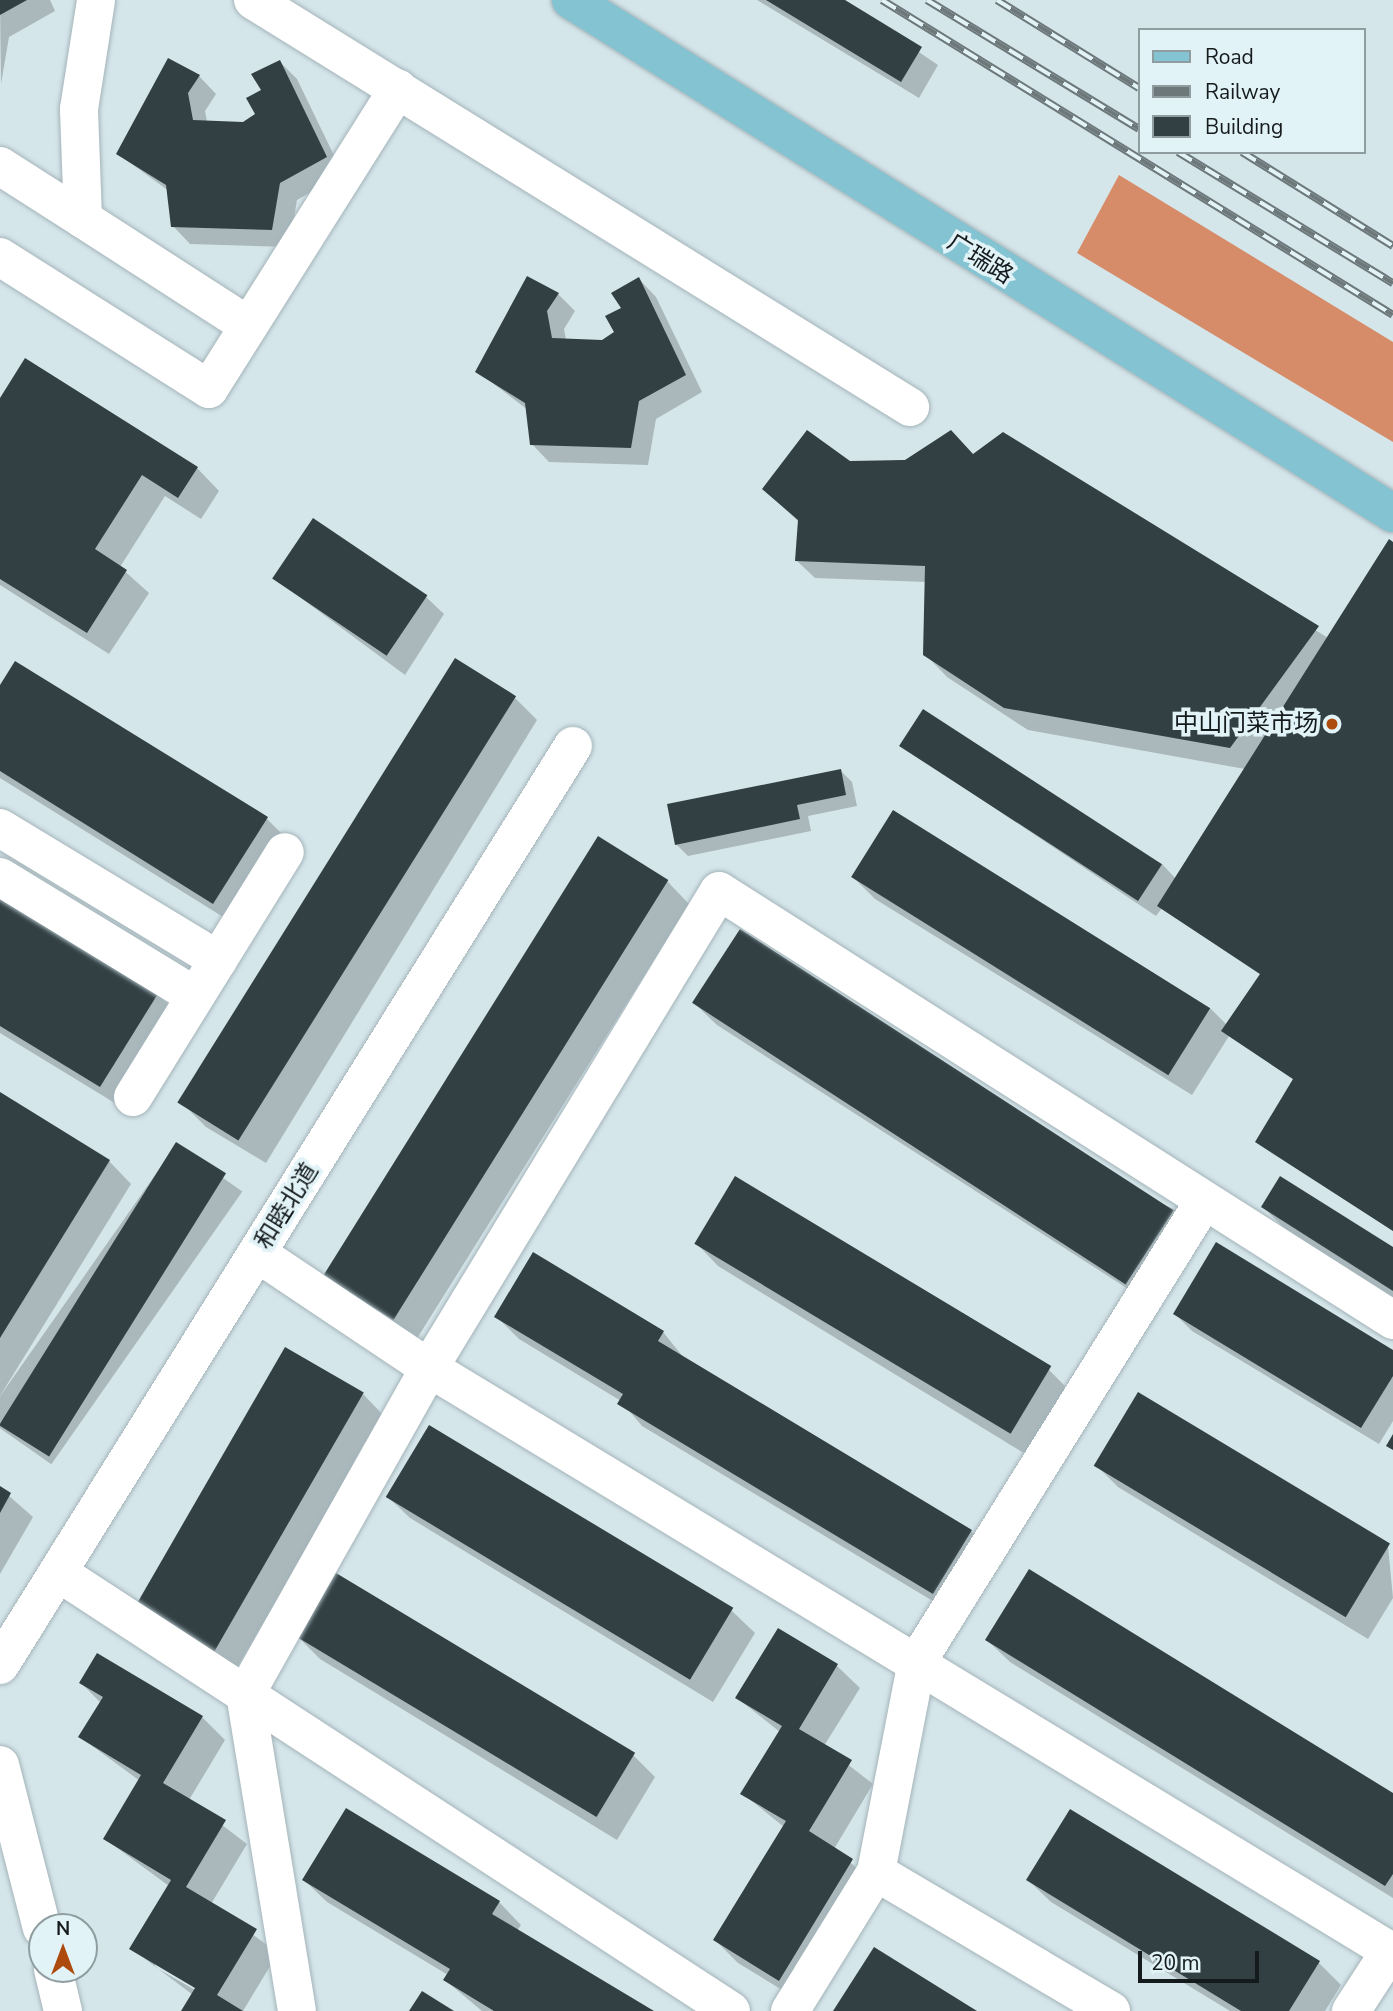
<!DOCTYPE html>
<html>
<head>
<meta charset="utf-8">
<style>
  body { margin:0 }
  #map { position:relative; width:1393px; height:2011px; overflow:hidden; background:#d5e6eb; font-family:"Nunito Sans","Noto Sans SC",sans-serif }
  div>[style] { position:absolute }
  .forest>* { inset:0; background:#d68c69 }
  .shadow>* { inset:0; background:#0003; transform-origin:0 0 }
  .building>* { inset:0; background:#324044; transform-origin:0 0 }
  .roads { filter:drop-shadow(0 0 2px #a4b4b9) drop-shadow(0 0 2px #a4b4b9) }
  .minor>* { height:38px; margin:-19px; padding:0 19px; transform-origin:19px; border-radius:19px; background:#fff }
  .major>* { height:38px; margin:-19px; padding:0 19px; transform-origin:19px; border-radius:19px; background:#84c3d1 }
  .rail>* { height:8px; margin-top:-4px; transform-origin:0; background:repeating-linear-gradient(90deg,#e2f3f8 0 16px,#6d787b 0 32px); box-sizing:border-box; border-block:2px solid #6d787b }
  .dots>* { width:19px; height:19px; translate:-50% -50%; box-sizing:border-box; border:4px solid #e2f3f8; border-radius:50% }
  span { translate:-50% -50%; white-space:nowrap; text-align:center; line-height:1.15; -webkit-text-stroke:7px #e2f3f8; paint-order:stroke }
  .street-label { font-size:24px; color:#151b1c }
  .poi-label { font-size:24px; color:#151b1c }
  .right { translate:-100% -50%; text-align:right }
  .legend { position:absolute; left:1138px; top:28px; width:228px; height:126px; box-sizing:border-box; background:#e2f3f8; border:2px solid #909da0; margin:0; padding:9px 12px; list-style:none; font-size:21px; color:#151b1c }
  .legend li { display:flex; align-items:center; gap:14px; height:35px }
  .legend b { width:35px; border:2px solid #909da0 }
  .north { position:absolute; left:28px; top:1913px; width:70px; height:70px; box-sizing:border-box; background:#e2f3f8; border:2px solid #909da0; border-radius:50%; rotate:0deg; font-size:19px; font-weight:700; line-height:28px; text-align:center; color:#151b1c }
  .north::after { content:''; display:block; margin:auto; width:24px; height:32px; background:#ad4b0e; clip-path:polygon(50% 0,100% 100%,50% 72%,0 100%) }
  .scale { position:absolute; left:1138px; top:1951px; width:121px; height:32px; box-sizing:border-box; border:4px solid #151b1c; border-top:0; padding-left:9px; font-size:21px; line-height:24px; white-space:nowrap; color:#151b1c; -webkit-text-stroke:5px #e2f3f8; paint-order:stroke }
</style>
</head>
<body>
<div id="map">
  <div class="forest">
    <i style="clip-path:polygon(1119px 175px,1393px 342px,1393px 442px,1077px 253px)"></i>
  </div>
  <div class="shadow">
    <i style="clip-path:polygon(0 0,50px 0,55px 11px,9px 37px,1px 84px)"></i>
    <i style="clip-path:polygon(757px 0,842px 0,938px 65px,919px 98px)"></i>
    <i style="clip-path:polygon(280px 62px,297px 79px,343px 174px,297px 200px,289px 247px,190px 244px,173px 226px,169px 191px,118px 154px,199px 76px,216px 94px,205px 111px,207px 122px,244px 124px,257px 114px)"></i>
    <i style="clip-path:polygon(639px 279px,656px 297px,702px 392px,656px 419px,648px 465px,549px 462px,532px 444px,528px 410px,478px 372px,558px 294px,575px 311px,564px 329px,566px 340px,603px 341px,616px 333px)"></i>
    <i style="clip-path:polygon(0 401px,197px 468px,219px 491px,201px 519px,165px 496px,120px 567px,149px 593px,109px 654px,0 585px)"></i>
    <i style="clip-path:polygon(1003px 434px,1328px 638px,1393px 544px,1393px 1231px,1258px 1142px,1294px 1080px,1229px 1036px,1192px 1095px,875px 899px,853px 877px,894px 812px,1210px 1008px,1227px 1025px,1261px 975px,1162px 908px,1156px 916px,902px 746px,1162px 864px,1176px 879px,1245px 769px,1028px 730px,947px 677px,925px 654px,927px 582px,815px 578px,797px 561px,799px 522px,764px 489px,849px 463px,973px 456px)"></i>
    <i style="clip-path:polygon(274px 578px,426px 597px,444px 614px,405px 675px)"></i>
    <i style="clip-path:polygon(456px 660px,515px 698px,537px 720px,266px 1163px,206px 1127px,184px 1105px)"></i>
    <i style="clip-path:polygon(0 688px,267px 819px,289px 841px,236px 925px,0 778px)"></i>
    <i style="clip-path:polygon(840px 770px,852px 782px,857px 806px,808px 816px,811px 831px,688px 856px,676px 844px)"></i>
    <i style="clip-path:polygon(667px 881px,689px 904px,416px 1340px,347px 1297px)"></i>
    <i style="clip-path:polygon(0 898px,157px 994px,180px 1016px,123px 1108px,0 1033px)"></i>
    <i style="clip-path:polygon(694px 1003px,1174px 1209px,1196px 1232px,1150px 1303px,717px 1025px)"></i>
    <i style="clip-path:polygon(0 1094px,109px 1161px,131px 1184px,0 1396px)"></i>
    <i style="left:176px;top:1145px;width:81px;height:333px;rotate:35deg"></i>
    <i style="clip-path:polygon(1263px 1207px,1393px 1249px,1393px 1297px,1285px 1229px)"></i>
    <i style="clip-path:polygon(696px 1243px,1049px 1370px,1072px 1393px,1032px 1458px,718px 1266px)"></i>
    <i style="clip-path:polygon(534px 1255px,663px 1332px,684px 1358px,971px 1531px,994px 1554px,956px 1615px,642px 1426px,621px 1401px,519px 1339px,496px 1316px)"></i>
    <i style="clip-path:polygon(1175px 1314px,1393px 1352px,1393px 1421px,1379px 1444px,1192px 1331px)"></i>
    <i style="clip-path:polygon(363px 1394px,385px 1417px,234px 1673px,157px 1628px)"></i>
    <i style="clip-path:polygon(430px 1427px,732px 1611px,755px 1633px,713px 1702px,410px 1518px,387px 1496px)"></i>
    <i style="clip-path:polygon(1095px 1464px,1388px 1546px,1393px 1598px,1368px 1639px,1118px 1487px)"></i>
    <i style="clip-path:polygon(0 1488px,33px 1517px,0 1574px)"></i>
    <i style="clip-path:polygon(778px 1631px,837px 1666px,860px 1688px,824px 1746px,873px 1784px,834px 1849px,875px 1883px,802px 2002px,738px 1963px,715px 1940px,784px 1827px,742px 1793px,780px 1732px,737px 1698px)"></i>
    <i style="clip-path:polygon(298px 1637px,633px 1755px,655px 1777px,617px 1840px,320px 1659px)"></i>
    <i style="clip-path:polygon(987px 1640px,1393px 1795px,1393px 1898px,1010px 1662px)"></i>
    <i style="clip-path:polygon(evenodd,98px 1655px,202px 1717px,225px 1740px,189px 1800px,247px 1844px,211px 1904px,278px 1953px,243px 2011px,183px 2011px,193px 1995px,132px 1949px,169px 1886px,105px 1839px,140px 1781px,80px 1737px,101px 1703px,81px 1683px,98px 1655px,155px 1963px,204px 1991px,202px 1994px,155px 1967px,155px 1963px)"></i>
    <i style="clip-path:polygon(1071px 1812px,1319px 1963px,1341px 1985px,1325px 2011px,1230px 2011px,1051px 1902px,1028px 1880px)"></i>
    <i style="clip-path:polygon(304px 1880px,499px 1902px,521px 1925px,517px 1931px,650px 2011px,482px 2011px,445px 1980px,448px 1975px,327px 1902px)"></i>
  </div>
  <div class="building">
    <i style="clip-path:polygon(0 0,27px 0,0 15px)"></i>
    <i style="clip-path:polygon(766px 0,845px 0,922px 47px,901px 82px)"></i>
    <i style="clip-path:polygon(168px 58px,200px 75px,188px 93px,193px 120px,243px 122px,255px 114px,246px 98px,261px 90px,251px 74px,280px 60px,327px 157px,280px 183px,272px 230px,171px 227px,166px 185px,116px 154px)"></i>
    <i style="clip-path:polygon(527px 276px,559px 293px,547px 311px,552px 338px,602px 340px,614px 332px,605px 316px,621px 308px,611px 293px,639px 277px,686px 375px,639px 401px,631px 448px,530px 445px,525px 403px,475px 372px)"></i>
    <i style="clip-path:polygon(25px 358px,198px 467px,178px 498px,142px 475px,95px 549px,127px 570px,87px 633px,0 579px,0 398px)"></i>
    <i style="clip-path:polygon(807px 430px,850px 461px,905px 460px,951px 430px,973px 454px,1003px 432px,1319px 626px,1230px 748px,1004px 708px,923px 655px,925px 566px,795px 561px,798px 520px,762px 489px)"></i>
    <i style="left:313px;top:518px;width:138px;height:73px;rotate:34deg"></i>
    <i style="clip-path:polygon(1389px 539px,1393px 542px,1393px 1231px,1255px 1142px,1293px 1079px,1221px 1031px,1260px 974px,1157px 906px)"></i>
    <i style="left:455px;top:658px;width:72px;height:524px;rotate:32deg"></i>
    <i style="clip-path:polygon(15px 661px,268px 817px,213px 904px,0 771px,0 685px)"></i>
    <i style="left:923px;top:709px;width:285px;height:44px;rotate:33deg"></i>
    <i style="clip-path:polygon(841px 769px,846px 795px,797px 805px,800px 819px,675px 845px,667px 804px)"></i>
    <i style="left:893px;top:810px;width:374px;height:79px;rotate:32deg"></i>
    <i style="left:598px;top:836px;width:83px;height:519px;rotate:32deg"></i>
    <i style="clip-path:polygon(0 896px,159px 992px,100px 1087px,0 1026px)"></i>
    <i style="left:740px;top:929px;width:517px;height:88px;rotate:33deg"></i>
    <i style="clip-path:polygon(0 1092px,110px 1160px,0 1338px)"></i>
    <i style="left:176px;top:1142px;width:59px;height:334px;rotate:32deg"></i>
    <i style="left:735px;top:1176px;width:369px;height:79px;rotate:31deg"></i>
    <i style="clip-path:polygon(1280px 1176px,1393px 1247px,1393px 1291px,1261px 1207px)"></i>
    <i style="clip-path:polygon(1216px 1242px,1393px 1350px,1393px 1376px,1361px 1428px,1173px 1314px)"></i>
    <i style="clip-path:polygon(533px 1252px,664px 1331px,658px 1341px,972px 1530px,933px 1594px,617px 1404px,623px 1394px,494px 1317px)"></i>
    <i style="left:285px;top:1347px;width:91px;height:301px;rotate:30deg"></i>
    <i style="left:1138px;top:1392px;width:294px;height:86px;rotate:31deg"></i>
    <i style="left:429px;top:1425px;width:355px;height:84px;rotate:31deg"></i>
    <i style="clip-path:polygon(1393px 1434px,1393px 1450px,1386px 1446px)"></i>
    <i style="clip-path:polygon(0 1486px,11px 1493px,0 1513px)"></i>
    <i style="clip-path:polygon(1029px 1569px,1393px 1793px,1393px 1874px,1385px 1886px,985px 1640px)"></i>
    <i style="left:336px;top:1573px;width:349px;height:75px;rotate:31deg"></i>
    <i style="clip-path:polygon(778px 1628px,838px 1664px,799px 1729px,852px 1760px,809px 1831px,853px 1859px,779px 1981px,713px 1940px,786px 1821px,740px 1794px,782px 1726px,735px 1698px)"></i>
    <i style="clip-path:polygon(97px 1653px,203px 1716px,163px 1783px,226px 1820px,186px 1887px,257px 1929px,217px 1995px,243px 2011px,181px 2011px,195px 1988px,129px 1949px,171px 1880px,103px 1839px,141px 1775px,78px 1737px,103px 1697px,79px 1683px)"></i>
    <i style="clip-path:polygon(346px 1808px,500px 1901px,492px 1914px,654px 2011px,494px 2011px,443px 1980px,450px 1969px,302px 1880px)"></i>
    <i style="clip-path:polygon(1070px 1809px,1320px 1961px,1289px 2011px,1241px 2011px,1026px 1880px)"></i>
    <i style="clip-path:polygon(874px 1947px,977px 2011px,833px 2011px)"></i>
    <i style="clip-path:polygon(422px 1991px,454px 2011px,409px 2011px)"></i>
  </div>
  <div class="roads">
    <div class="minor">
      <i style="left:253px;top:0;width:773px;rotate:31.78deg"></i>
      <i style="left:0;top:166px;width:98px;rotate:32.6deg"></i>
      <i style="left:83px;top:219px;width:110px;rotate:-92.1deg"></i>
      <i style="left:79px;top:109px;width:110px;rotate:-81.1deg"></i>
      <i style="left:83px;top:219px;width:197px;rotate:32.8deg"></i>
      <i style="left:0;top:257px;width:247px;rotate:32.3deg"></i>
      <i style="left:209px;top:389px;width:355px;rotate:-57.8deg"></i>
      <i style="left:0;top:828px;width:255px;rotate:31.2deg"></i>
      <i style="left:0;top:877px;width:228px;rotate:31.4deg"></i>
      <i style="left:133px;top:1097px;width:288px;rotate:-58.2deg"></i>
      <i style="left:257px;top:1253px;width:207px;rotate:33.8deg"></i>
      <i style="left:429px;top:1368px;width:1124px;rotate:31.24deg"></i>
      <i style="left:1390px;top:1951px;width:72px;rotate:123deg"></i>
      <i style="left:59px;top:1573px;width:802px;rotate:33.1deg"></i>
      <i style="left:0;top:1665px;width:1083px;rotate:-58.06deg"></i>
      <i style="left:0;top:1765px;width:168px;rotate:75.6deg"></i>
      <i style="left:876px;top:1872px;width:273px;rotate:30.6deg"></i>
      <i style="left:53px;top:1969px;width:43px;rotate:76.6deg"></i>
      <i style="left:297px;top:2011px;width:320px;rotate:-99.3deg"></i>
      <i style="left:245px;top:1695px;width:375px;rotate:-60.6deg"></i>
      <i style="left:429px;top:1368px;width:558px;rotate:-58.7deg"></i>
      <i style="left:719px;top:891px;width:799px;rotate:32.48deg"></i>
      <i style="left:790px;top:2011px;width:163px;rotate:-58.3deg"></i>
      <i style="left:876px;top:1872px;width:214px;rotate:-79deg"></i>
      <i style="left:917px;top:1662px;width:543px;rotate:-58.1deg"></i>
    </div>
    <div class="major">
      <i style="left:571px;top:0;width:969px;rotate:31.97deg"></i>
    </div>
  </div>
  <div class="rail">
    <i style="left:882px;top:0;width:600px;rotate:31.65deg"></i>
    <i style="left:927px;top:0;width:248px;rotate:31.3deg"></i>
    <i style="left:997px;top:0;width:167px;rotate:31.8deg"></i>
    <i style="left:1178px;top:152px;width:252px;rotate:31.4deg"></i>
    <i style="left:1242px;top:152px;width:178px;rotate:31.9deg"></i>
  </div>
  <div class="dots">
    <i style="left:1332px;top:724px;background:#ad4b0e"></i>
  </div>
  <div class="street-label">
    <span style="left:980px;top:259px;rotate:32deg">广瑞路</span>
    <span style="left:287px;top:1206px;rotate:-58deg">和睦北道</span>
  </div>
  <div class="poi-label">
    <span class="right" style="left:1318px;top:724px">中山门菜市场</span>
  </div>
  <ul class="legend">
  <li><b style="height:9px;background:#84c3d1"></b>Road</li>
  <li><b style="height:9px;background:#6d787b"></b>Railway</li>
  <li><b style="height:19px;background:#324044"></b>Building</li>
  </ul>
  <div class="north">N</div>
  <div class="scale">20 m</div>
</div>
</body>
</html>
